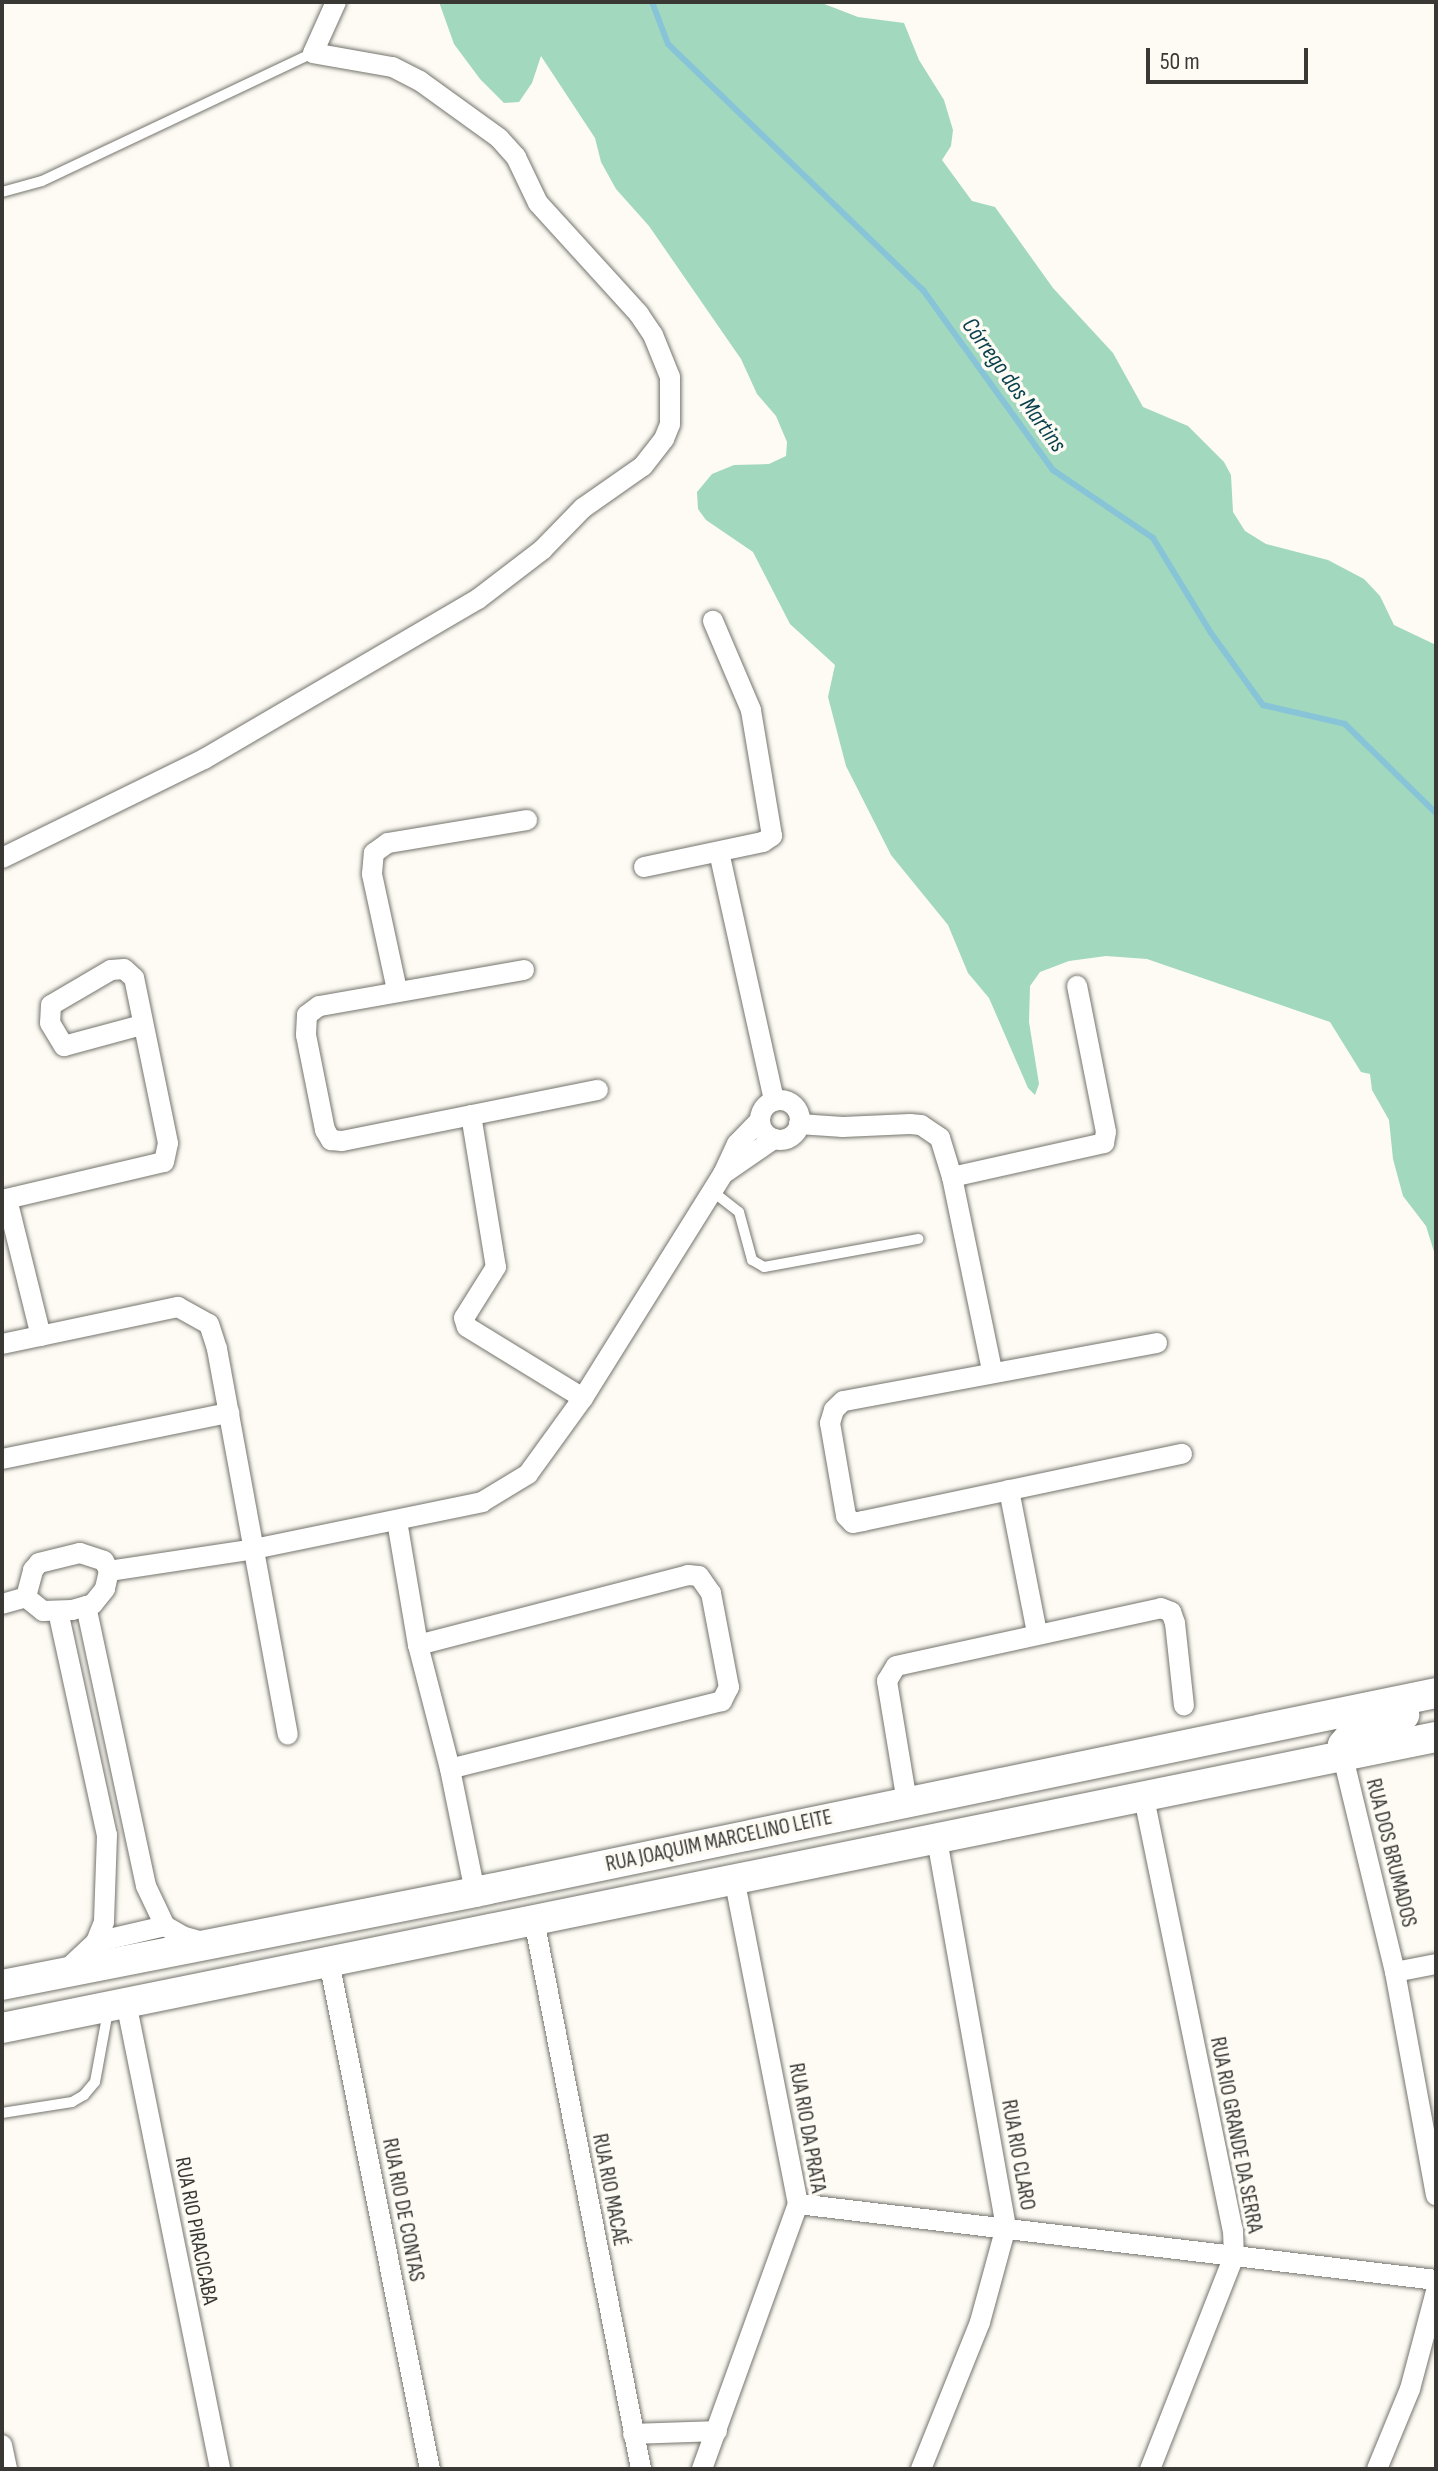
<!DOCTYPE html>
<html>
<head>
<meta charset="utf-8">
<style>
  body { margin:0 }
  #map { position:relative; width:1438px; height:2471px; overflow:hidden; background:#fdfbf4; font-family:"Sofia Sans Condensed",sans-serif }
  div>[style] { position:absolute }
  .forest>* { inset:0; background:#a2d8be }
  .stream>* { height:6px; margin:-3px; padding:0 3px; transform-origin:3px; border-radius:3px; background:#88c4d8 }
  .roads { filter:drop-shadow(0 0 2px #75746d) drop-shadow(0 0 2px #75746d) }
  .service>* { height:10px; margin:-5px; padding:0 5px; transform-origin:5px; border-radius:5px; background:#fff }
  .minor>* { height:20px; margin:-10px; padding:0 10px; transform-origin:10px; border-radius:10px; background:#fff }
  .minor>.ring { margin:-10px; padding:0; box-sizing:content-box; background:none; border:20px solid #fff; border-radius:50% }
  .secondary>* { height:30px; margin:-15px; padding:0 15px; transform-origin:15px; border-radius:15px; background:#fff }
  span { translate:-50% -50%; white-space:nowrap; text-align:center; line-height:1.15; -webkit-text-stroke:7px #fdfbf4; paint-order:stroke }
  .street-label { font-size:22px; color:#393835 }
  .water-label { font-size:24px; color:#0c4250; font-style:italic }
  .frame { position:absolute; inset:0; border:4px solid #393835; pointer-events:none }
  .scale { position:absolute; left:1146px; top:48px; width:162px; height:36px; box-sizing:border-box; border:4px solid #393835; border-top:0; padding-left:10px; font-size:24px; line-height:28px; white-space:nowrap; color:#393835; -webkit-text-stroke:6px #fdfbf4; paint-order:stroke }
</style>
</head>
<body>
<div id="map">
  <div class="forest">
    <i style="clip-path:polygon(439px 2px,819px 2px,858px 17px,904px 23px,919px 60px,944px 100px,953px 130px,951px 146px,942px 160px,972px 201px,995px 207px,1053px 288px,1113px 353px,1143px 407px,1188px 426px,1224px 462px,1231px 475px,1233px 512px,1245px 531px,1266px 544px,1328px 560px,1364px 579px,1380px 596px,1394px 625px,1436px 645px,1436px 1258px,1426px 1226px,1403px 1196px,1393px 1159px,1389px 1120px,1372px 1090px,1370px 1074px,1361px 1072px,1330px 1022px,1147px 959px,1106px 956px,1069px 961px,1040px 972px,1030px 986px,1029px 1022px,1039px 1084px,1035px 1095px,1028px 1088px,989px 998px,968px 973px,948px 925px,891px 855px,846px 766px,828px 697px,835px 665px,790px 624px,753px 552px,706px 520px,698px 509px,697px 492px,712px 474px,734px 465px,769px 464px,786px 456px,787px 442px,776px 416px,757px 394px,741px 359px,649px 226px,616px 189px,601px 162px,595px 138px,541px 56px,532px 83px,519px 102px,504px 103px,480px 79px,454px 44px)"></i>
  </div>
  <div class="stream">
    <i style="left:652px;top:2px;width:45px;rotate:69.1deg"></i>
    <i style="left:668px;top:44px;width:354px;rotate:44deg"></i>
    <i style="left:923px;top:290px;width:222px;rotate:54.2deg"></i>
    <i style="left:1053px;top:470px;width:121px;rotate:34.2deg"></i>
    <i style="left:1153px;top:538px;width:111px;rotate:58.6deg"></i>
    <i style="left:1211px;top:633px;width:89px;rotate:54.2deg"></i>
    <i style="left:1263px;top:705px;width:84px;rotate:13deg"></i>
    <i style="left:1345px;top:724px;width:127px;rotate:44.4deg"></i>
  </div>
  <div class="roads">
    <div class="service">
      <i style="left:2px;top:192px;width:41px;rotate:-15.4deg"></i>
      <i style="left:42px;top:181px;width:300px;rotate:-25.3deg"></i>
      <i style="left:712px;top:1191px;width:34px;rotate:38deg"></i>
      <i style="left:739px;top:1212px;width:50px;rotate:74.8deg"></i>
      <i style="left:752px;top:1260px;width:14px;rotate:30deg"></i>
      <i style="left:764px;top:1267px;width:157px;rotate:-10.3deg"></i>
      <i style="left:2px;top:2113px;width:71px;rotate:-8.9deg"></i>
      <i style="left:72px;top:2102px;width:14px;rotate:-30deg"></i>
      <i style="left:84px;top:2095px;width:17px;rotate:-50deg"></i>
      <i style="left:95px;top:2082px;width:72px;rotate:-79.6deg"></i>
    </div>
    <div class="minor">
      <i style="left:719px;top:852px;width:255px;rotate:77.5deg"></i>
      <i style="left:2px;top:858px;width:225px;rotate:-26.1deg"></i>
      <i style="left:204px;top:759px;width:317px;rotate:-30.3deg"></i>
      <i style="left:478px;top:599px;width:81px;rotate:-37.4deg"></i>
      <i style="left:542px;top:550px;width:59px;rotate:-45.7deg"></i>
      <i style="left:583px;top:508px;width:73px;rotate:-35deg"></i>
      <i style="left:643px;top:466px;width:34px;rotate:-52deg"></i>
      <i style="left:664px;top:439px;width:16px;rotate:-68deg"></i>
      <i style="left:670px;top:424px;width:47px;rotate:-90deg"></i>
      <i style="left:670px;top:377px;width:45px;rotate:-112deg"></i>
      <i style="left:653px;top:335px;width:25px;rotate:-124deg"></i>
      <i style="left:639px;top:314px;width:150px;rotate:-132.3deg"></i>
      <i style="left:538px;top:203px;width:51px;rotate:-115.6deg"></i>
      <i style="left:516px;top:157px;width:25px;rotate:-132deg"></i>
      <i style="left:499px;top:138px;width:97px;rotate:-144.2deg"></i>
      <i style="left:420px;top:81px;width:31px;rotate:-153deg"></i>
      <i style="left:392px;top:67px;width:80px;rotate:-170deg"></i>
      <i style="left:313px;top:53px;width:56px;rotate:-65.7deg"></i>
      <i style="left:644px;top:867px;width:122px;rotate:-11.9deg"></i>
      <i style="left:763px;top:842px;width:11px;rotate:-34deg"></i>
      <i style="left:772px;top:836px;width:128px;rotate:-99.5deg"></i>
      <i style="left:751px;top:710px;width:97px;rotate:-113.1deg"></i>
      <i style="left:524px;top:970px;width:208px;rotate:170deg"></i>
      <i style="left:319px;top:1006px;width:15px;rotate:143deg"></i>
      <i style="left:307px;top:1015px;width:20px;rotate:93deg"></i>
      <i style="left:306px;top:1035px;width:97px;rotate:78.7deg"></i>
      <i style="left:325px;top:1130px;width:12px;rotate:59deg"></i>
      <i style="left:331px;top:1140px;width:11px;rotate:5deg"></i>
      <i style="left:342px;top:1141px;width:261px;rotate:-11.3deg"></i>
      <i style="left:397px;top:990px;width:119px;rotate:-102.2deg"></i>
      <i style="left:372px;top:874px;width:21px;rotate:-85deg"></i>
      <i style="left:374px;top:853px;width:17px;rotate:-36deg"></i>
      <i style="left:388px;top:843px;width:141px;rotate:-9.4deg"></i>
      <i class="ring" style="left:760px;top:1100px;width:20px;height:20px"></i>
      <i style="left:471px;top:1115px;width:154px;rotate:80.7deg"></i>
      <i style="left:496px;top:1267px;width:60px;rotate:122.1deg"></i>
      <i style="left:464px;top:1318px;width:9px;rotate:72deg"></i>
      <i style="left:467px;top:1327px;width:136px;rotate:31.5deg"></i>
      <i style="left:799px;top:1124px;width:44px;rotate:3.9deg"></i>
      <i style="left:843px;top:1127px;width:67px;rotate:-2.6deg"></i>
      <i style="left:910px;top:1124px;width:11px;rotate:5deg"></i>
      <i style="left:921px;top:1125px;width:23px;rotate:34deg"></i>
      <i style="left:940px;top:1138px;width:41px;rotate:72.9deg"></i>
      <i style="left:952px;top:1177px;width:198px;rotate:78.3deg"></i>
      <i style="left:723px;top:1174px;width:62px;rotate:-34.5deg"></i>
      <i style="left:952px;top:1177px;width:156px;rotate:-12.6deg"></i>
      <i style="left:1104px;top:1143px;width:11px;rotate:-80deg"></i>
      <i style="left:1106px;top:1132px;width:149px;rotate:-101.2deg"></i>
      <i style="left:7px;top:1199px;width:141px;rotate:76.1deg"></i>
      <i style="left:2px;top:1200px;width:166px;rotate:-13.2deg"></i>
      <i style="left:164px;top:1162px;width:19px;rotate:-78deg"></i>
      <i style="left:168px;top:1143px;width:168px;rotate:-101.6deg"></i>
      <i style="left:134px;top:978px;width:13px;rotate:-138deg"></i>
      <i style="left:124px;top:969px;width:13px;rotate:176deg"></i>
      <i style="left:111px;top:970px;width:69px;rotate:149.7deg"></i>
      <i style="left:51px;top:1005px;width:18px;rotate:93deg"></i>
      <i style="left:50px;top:1023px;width:27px;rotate:59deg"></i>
      <i style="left:64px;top:1046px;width:81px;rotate:-15.1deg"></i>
      <i style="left:1157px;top:1343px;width:319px;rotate:169.5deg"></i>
      <i style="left:843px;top:1401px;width:13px;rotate:135deg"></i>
      <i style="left:834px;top:1410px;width:14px;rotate:107deg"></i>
      <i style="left:830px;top:1423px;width:94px;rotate:80.2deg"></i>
      <i style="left:846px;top:1516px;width:10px;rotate:45deg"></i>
      <i style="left:853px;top:1523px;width:10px;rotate:-11deg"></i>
      <i style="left:863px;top:1521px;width:326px;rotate:-11.9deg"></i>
      <i style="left:2px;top:1344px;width:180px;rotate:-11.9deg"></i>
      <i style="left:178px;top:1307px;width:35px;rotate:29deg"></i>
      <i style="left:209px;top:1324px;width:26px;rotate:72deg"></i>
      <i style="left:217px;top:1349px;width:392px;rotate:79.6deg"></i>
      <i style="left:2px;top:1459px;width:232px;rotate:-11.5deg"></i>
      <i style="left:1009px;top:1490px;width:146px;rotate:78.9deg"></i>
      <i style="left:397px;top:1521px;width:126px;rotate:80.4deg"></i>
      <i style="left:418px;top:1645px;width:128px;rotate:75.5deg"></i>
      <i style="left:450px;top:1769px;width:126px;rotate:78.5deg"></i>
      <i style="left:80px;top:1553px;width:25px;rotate:18deg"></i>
      <i style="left:104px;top:1561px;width:11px;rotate:63deg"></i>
      <i style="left:109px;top:1571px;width:18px;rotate:103deg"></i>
      <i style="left:105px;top:1589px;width:19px;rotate:129deg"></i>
      <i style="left:93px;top:1604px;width:22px;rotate:164deg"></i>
      <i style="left:72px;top:1610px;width:29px;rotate:178deg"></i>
      <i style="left:43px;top:1611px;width:22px;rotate:-141deg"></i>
      <i style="left:26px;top:1597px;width:28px;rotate:-75deg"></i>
      <i style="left:33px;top:1570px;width:9px;rotate:-49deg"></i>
      <i style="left:39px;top:1563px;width:42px;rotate:-13.7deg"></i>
      <i style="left:109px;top:1571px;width:147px;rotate:-8.6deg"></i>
      <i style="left:254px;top:1549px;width:233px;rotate:-11.6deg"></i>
      <i style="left:482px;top:1502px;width:54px;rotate:-31.3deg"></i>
      <i style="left:528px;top:1474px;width:94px;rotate:-54.1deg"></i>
      <i style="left:583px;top:1398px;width:264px;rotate:-58deg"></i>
      <i style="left:723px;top:1174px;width:33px;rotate:-65deg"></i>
      <i style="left:737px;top:1144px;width:32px;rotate:-46deg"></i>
      <i style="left:2px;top:1604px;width:25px;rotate:-16deg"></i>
      <i style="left:86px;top:1606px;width:286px;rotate:77.9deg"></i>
      <i style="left:146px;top:1886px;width:44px;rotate:64.6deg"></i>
      <i style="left:165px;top:1926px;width:20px;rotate:30deg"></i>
      <i style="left:182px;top:1936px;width:22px;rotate:16deg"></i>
      <i style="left:58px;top:1611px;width:229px;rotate:77.7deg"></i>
      <i style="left:107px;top:1835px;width:87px;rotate:92deg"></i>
      <i style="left:104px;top:1922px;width:22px;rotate:112deg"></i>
      <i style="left:96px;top:1942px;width:42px;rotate:136.9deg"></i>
      <i style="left:418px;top:1645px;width:279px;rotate:-14.5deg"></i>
      <i style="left:688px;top:1575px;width:11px;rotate:5deg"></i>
      <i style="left:699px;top:1576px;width:21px;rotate:55deg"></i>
      <i style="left:711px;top:1593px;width:96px;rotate:79.2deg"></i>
      <i style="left:729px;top:1687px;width:16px;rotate:117deg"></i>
      <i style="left:722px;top:1701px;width:280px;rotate:166deg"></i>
      <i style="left:1343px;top:1757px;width:221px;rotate:76.4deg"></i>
      <i style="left:1395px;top:1972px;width:227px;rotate:79.6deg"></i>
      <i style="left:1144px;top:1798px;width:441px;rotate:78.4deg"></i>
      <i style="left:1233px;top:2230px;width:26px;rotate:88deg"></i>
      <i style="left:1234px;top:2256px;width:229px;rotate:111.5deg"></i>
      <i style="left:907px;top:1802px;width:123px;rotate:-99.4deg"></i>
      <i style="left:887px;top:1681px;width:17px;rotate:-59deg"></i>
      <i style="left:896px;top:1666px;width:271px;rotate:-12.3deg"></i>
      <i style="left:1161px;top:1608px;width:11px;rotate:22deg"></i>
      <i style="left:1171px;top:1612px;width:12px;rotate:70deg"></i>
      <i style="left:1175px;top:1623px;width:83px;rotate:83.8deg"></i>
      <i style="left:534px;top:1920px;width:559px;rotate:78.97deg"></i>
      <i style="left:96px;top:1942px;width:71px;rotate:-13.1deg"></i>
      <i style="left:329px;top:1961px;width:518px;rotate:78.76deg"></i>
      <i style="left:1395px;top:1972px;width:42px;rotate:-11deg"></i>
      <i style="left:126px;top:2002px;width:476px;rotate:78.6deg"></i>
      <i style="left:798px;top:2204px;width:643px;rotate:6.79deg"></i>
      <i style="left:633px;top:2434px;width:84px;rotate:-2deg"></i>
      <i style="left:2px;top:2445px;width:25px;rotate:78deg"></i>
      <i style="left:702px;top:2469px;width:282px;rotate:-70.1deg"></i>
      <i style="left:798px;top:2204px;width:331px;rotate:-101.1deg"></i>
      <i style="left:921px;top:2469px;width:158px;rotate:-68.1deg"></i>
      <i style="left:980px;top:2322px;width:98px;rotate:-74.7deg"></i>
      <i style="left:1006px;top:2227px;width:393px;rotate:-100.1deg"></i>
      <i style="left:1377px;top:2469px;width:87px;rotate:-67.6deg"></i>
      <i style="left:1410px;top:2389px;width:101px;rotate:-75.1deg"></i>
    </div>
    <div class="secondary">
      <i style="left:1343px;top:1757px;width:12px;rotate:-90deg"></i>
      <i style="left:1343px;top:1745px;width:13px;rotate:-51deg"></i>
      <i style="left:1351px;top:1735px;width:57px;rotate:-20.7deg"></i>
      <i style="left:2px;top:1985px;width:482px;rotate:-11.1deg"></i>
      <i style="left:475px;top:1892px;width:981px;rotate:-11.7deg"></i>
      <i style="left:2px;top:2028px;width:1463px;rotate:-11.47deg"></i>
    </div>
  </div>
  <div class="street-label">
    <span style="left:719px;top:1841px;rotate:-12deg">RUA JOAQUIM MARCELINO LEITE</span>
    <span style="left:1391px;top:1853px;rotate:76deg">RUA DOS BRUMADOS</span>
    <span style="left:807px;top:2128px;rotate:80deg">RUA RIO DA PRATA</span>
    <span style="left:1236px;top:2135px;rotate:79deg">RUA RIO GRANDE DA SERRA</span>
    <span style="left:1018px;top:2155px;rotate:80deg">RUA RIO CLARO</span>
    <span style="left:610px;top:2190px;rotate:79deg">RUA RIO MACAÉ</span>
    <span style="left:403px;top:2210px;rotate:79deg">RUA RIO DE CONTAS</span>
    <span style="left:196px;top:2231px;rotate:79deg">RUA RIO PIRACICABA</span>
  </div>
  <div class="water-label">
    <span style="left:1014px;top:385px;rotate:54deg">Córrego dos Martins</span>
  </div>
  <div class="frame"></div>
  <div class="scale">50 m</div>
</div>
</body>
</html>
